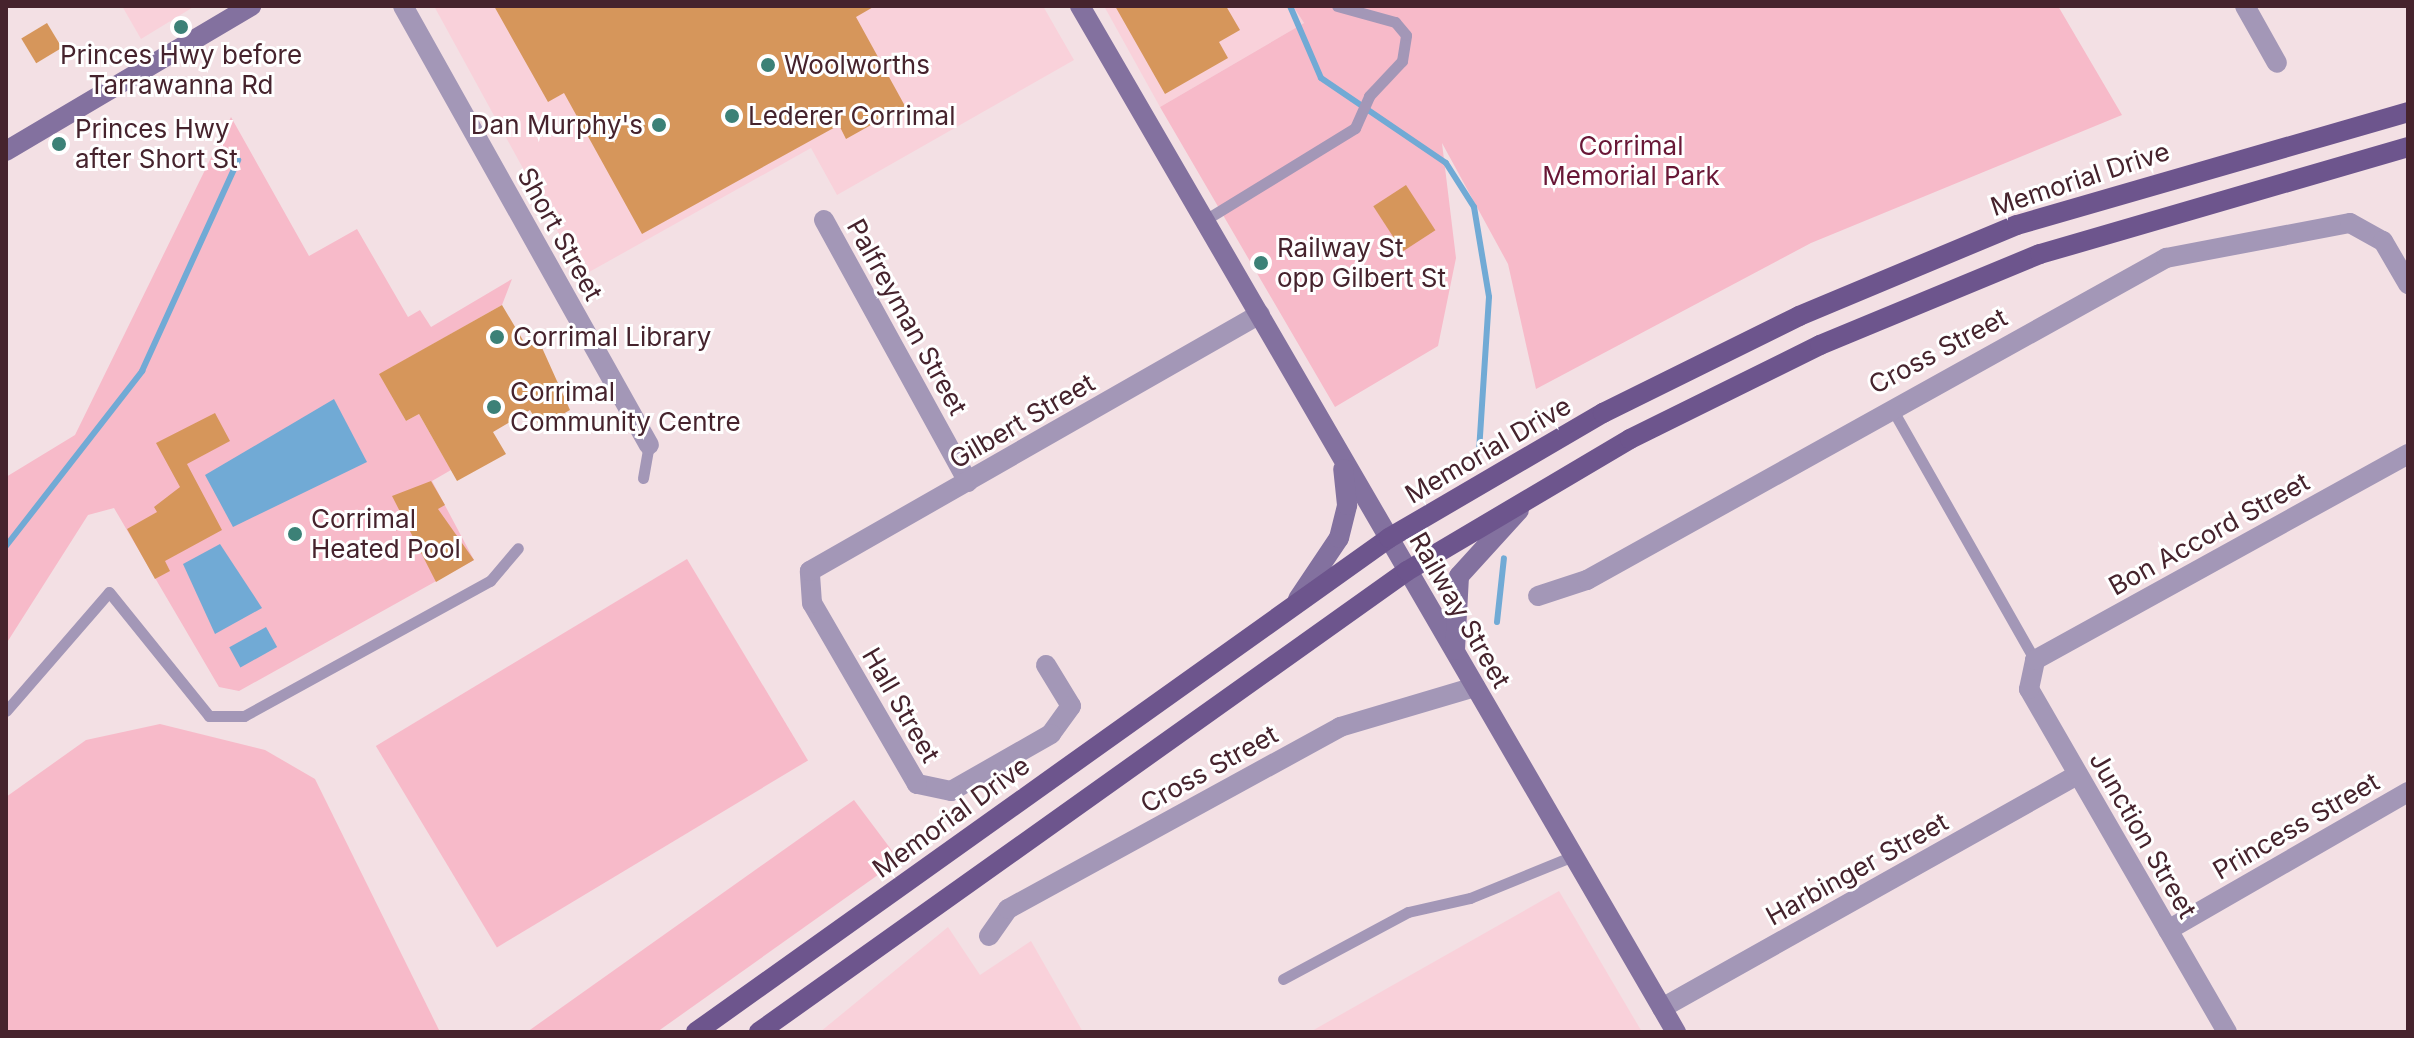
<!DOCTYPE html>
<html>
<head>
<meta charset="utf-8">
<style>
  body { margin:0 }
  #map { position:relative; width:2414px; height:1038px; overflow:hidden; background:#f3e0e4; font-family:Inter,sans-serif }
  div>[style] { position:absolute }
  .built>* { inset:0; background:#f9d1da }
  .green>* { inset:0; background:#f7bac9; transform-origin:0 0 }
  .water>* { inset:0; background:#71aad5; transform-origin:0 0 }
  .stream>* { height:6px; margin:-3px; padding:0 3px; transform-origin:3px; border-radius:3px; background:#71aad5 }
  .building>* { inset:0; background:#d6965b; transform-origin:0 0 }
  .service>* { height:11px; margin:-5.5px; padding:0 5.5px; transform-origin:5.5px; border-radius:5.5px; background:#a397b7 }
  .minor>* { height:20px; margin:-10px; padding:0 10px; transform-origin:10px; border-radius:10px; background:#a397b7 }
  .secondary>* { height:20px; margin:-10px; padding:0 10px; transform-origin:10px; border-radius:10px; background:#83719f }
  .primary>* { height:20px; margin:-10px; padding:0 10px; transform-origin:10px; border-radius:10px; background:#6d558d }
  .dots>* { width:22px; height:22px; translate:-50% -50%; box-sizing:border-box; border:4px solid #fff; border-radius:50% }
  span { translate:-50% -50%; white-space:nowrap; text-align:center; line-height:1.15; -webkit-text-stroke:6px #fff; paint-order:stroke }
  .poi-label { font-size:26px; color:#46232d }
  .left { translate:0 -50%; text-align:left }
  .right { translate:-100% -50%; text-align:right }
  .park-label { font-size:26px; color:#691736 }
  .street-label { font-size:26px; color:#46232d }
  .frame { position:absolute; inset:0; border:8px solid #46232d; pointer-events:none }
</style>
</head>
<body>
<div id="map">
  <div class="built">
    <i style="clip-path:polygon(122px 6px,195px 6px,141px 39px)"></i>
    <i style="clip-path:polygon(434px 6px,1043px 6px,1074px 60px,837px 195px,811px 148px,582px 276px)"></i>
    <i style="clip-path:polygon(1104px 6px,1293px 6px,1304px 23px,1160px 107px)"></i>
    <i style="clip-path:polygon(1559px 891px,1642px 1032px,1310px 1032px)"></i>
    <i style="clip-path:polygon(948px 927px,980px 975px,1031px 941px,1083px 1032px,820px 1032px)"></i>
  </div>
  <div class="green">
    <i style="clip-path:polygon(1293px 6px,2058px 6px,2122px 115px,1811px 243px,1536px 389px,1508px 264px,1442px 143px,1456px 258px,1438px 346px,1335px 407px,1160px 107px,1304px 23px)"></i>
    <i style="clip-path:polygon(231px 117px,309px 256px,357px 229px,408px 317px,420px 310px,431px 327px,512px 279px,502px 305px,380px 374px,406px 421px,419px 414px,451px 470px,432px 481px,474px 560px,239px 691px,219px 687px,114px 508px,88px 515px,6px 644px,6px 477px,75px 435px)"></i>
    <i style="left:687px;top:559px;width:235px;height:363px;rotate:59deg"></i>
    <i style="clip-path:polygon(160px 724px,265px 750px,315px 779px,440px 1032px,6px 1032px,6px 797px,86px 740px)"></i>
    <i style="clip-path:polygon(854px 800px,899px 860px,657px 1032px,527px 1032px)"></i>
  </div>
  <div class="water">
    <i style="clip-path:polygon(334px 399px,367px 462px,233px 527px,205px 475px)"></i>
    <i style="clip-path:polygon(220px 544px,262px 608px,215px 634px,183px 564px)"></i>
    <i style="left:266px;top:627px;width:23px;height:42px;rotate:61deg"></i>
  </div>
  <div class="stream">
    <i style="left:1290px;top:6px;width:78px;rotate:66.7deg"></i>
    <i style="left:1321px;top:78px;width:151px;rotate:34.2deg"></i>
    <i style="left:1446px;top:163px;width:52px;rotate:57.5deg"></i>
    <i style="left:1474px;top:207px;width:91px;rotate:80.5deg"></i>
    <i style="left:1489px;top:297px;width:155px;rotate:93.7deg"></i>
    <i style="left:6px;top:546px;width:222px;rotate:-52.1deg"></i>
    <i style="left:142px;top:371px;width:232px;rotate:-65.5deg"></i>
    <i style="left:1497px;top:622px;width:64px;rotate:-83.8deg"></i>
  </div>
  <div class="building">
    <i style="clip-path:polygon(494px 6px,875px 6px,856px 17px,905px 106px,846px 139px,839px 125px,642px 234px,564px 93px,548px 102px)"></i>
    <i style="clip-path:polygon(1115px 6px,1226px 6px,1240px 30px,1219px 42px,1228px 58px,1165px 94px)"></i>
    <i style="left:47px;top:23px;width:29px;height:30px;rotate:59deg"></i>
    <i style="left:1406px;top:185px;width:54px;height:39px;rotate:57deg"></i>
    <i style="clip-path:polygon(502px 305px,527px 347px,539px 341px,570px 410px,540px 427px,530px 410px,493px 432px,506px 454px,457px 481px,419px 414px,406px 421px,379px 374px)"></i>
    <i style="clip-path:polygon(215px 413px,230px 441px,187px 464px,222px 530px,165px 561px,170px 571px,155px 579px,127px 529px,157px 512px,154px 507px,180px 487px,156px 443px)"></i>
    <i style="clip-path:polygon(431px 481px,445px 505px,438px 509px,474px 560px,436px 582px,392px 496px)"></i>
  </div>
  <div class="service">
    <i style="left:1205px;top:220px;width:176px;rotate:-31.5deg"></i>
    <i style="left:1355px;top:128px;width:35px;rotate:-66deg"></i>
    <i style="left:1369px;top:96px;width:48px;rotate:-46.7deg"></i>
    <i style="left:1402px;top:61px;width:26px;rotate:-81deg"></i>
    <i style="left:1406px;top:35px;width:17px;rotate:-130deg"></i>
    <i style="left:1395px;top:22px;width:60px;rotate:-164.6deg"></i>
    <i style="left:1891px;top:407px;width:291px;rotate:60.4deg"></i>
    <i style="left:643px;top:478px;width:34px;rotate:-80deg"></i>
    <i style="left:6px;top:711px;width:157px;rotate:-49.1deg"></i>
    <i style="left:109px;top:592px;width:159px;rotate:51.1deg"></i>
    <i style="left:209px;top:716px;width:35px"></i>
    <i style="left:244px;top:716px;width:281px;rotate:-28.8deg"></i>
    <i style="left:490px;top:581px;width:43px;rotate:-49.7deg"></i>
    <i style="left:1283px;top:979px;width:142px;rotate:-28.2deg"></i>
    <i style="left:1408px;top:912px;width:64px;rotate:-12.7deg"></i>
    <i style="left:1470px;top:898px;width:111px;rotate:-22.2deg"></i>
  </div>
  <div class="minor">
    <i style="left:403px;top:6px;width:503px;rotate:60.74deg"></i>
    <i style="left:2245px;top:6px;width:65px;rotate:60.7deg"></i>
    <i style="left:824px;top:220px;width:299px;rotate:61.2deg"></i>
    <i style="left:1538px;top:596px;width:52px;rotate:-18.1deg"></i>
    <i style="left:1587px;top:580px;width:663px;rotate:-29.08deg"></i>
    <i style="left:2166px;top:258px;width:187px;rotate:-10.8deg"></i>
    <i style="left:2350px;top:223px;width:38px;rotate:29deg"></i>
    <i style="left:2383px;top:241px;width:50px;rotate:59.8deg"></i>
    <i style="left:1046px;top:665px;width:48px;rotate:58.6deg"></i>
    <i style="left:1071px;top:706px;width:34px;rotate:126deg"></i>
    <i style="left:1051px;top:734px;width:115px;rotate:150.3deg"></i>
    <i style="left:951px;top:791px;width:35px;rotate:-168deg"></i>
    <i style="left:917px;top:784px;width:209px;rotate:-120.1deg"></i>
    <i style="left:812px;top:603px;width:32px;rotate:-94deg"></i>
    <i style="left:810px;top:571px;width:518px;rotate:-29.73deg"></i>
    <i style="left:2168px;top:930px;width:277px;rotate:-29.9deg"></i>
    <i style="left:989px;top:936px;width:33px;rotate:-55deg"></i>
    <i style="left:1008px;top:909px;width:379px;rotate:-28.7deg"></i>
    <i style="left:1340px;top:727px;width:141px;rotate:-16.5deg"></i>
    <i style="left:1662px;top:1008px;width:477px;rotate:-29.3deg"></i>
    <i style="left:2227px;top:1032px;width:396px;rotate:-120deg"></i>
    <i style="left:2029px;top:689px;width:30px;rotate:-78deg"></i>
    <i style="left:2035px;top:660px;width:426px;rotate:-28.9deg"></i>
  </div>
  <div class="secondary">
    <i style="left:1080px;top:6px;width:1187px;rotate:59.85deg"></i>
    <i style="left:6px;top:151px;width:285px;rotate:-30.6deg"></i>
    <i style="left:1298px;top:599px;width:73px;rotate:-56.1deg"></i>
    <i style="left:1339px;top:538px;width:34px;rotate:-76deg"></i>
    <i style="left:1347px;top:505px;width:36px;rotate:-96deg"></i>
    <i style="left:1455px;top:650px;width:74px;rotate:-86.9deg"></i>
    <i style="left:1459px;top:576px;width:89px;rotate:-47.7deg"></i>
  </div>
  <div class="primary">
    <i style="left:696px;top:1032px;width:851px;rotate:-35.48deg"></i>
    <i style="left:1389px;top:538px;width:248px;rotate:-30.3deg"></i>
    <i style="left:1603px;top:413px;width:219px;rotate:-26.3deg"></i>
    <i style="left:1799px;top:316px;width:236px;rotate:-22.7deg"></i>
    <i style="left:2017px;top:225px;width:407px;rotate:-16.1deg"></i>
    <i style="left:759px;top:1032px;width:795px;rotate:-35.43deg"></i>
    <i style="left:1407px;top:571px;width:259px;rotate:-30.6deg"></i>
    <i style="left:1630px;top:439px;width:212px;rotate:-26.3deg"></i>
    <i style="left:1820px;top:345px;width:238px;rotate:-22.5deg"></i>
    <i style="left:2040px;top:254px;width:383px;rotate:-16.2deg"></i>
  </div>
  <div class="dots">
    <i style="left:181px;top:27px;background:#3c8177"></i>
    <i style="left:768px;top:65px;background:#3c8177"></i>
    <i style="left:732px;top:116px;background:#3c8177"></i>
    <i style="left:659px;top:125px;background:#3c8177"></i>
    <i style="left:59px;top:144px;background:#3c8177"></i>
    <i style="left:1261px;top:263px;background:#3c8177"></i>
    <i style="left:497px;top:337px;background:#3c8177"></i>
    <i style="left:494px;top:407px;background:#3c8177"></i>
    <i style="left:295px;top:534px;background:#3c8177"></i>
  </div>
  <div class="poi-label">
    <span style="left:181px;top:70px">Princes Hwy before<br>Tarrawanna Rd</span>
    <span class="left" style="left:784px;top:65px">Woolworths</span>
    <span class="left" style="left:748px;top:116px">Lederer Corrimal</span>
    <span class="right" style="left:643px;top:125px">Dan Murphy's</span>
    <span class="left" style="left:75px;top:144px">Princes Hwy<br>after Short St</span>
    <span class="left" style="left:1277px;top:263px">Railway St<br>opp Gilbert St</span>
    <span class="left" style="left:513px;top:337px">Corrimal Library</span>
    <span class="left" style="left:510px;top:407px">Corrimal<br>Community Centre</span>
    <span class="left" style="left:311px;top:534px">Corrimal<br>Heated Pool</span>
  </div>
  <div class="park-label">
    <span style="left:1631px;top:161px">Corrimal<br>Memorial Park</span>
  </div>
  <div class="street-label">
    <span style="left:2080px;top:179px;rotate:-18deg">Memorial Drive</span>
    <span style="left:560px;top:234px;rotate:61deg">Short Street</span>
    <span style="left:907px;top:317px;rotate:61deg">Palfreyman Street</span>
    <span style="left:1938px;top:351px;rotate:-28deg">Cross Street</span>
    <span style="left:1022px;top:421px;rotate:-30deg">Gilbert Street</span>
    <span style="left:1488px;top:450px;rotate:-30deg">Memorial Drive</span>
    <span style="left:2209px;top:534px;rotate:-29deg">Bon Accord Street</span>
    <span style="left:1460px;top:610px;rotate:60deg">Railway Street</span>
    <span style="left:901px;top:705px;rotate:60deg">Hall Street</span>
    <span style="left:1209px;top:769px;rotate:-29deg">Cross Street</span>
    <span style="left:951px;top:817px;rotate:-36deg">Memorial Drive</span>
    <span style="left:2296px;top:826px;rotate:-30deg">Princess Street</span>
    <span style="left:2143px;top:835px;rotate:60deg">Junction Street</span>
    <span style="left:1857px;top:869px;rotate:-29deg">Harbinger Street</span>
  </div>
  <div class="frame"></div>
</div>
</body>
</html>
